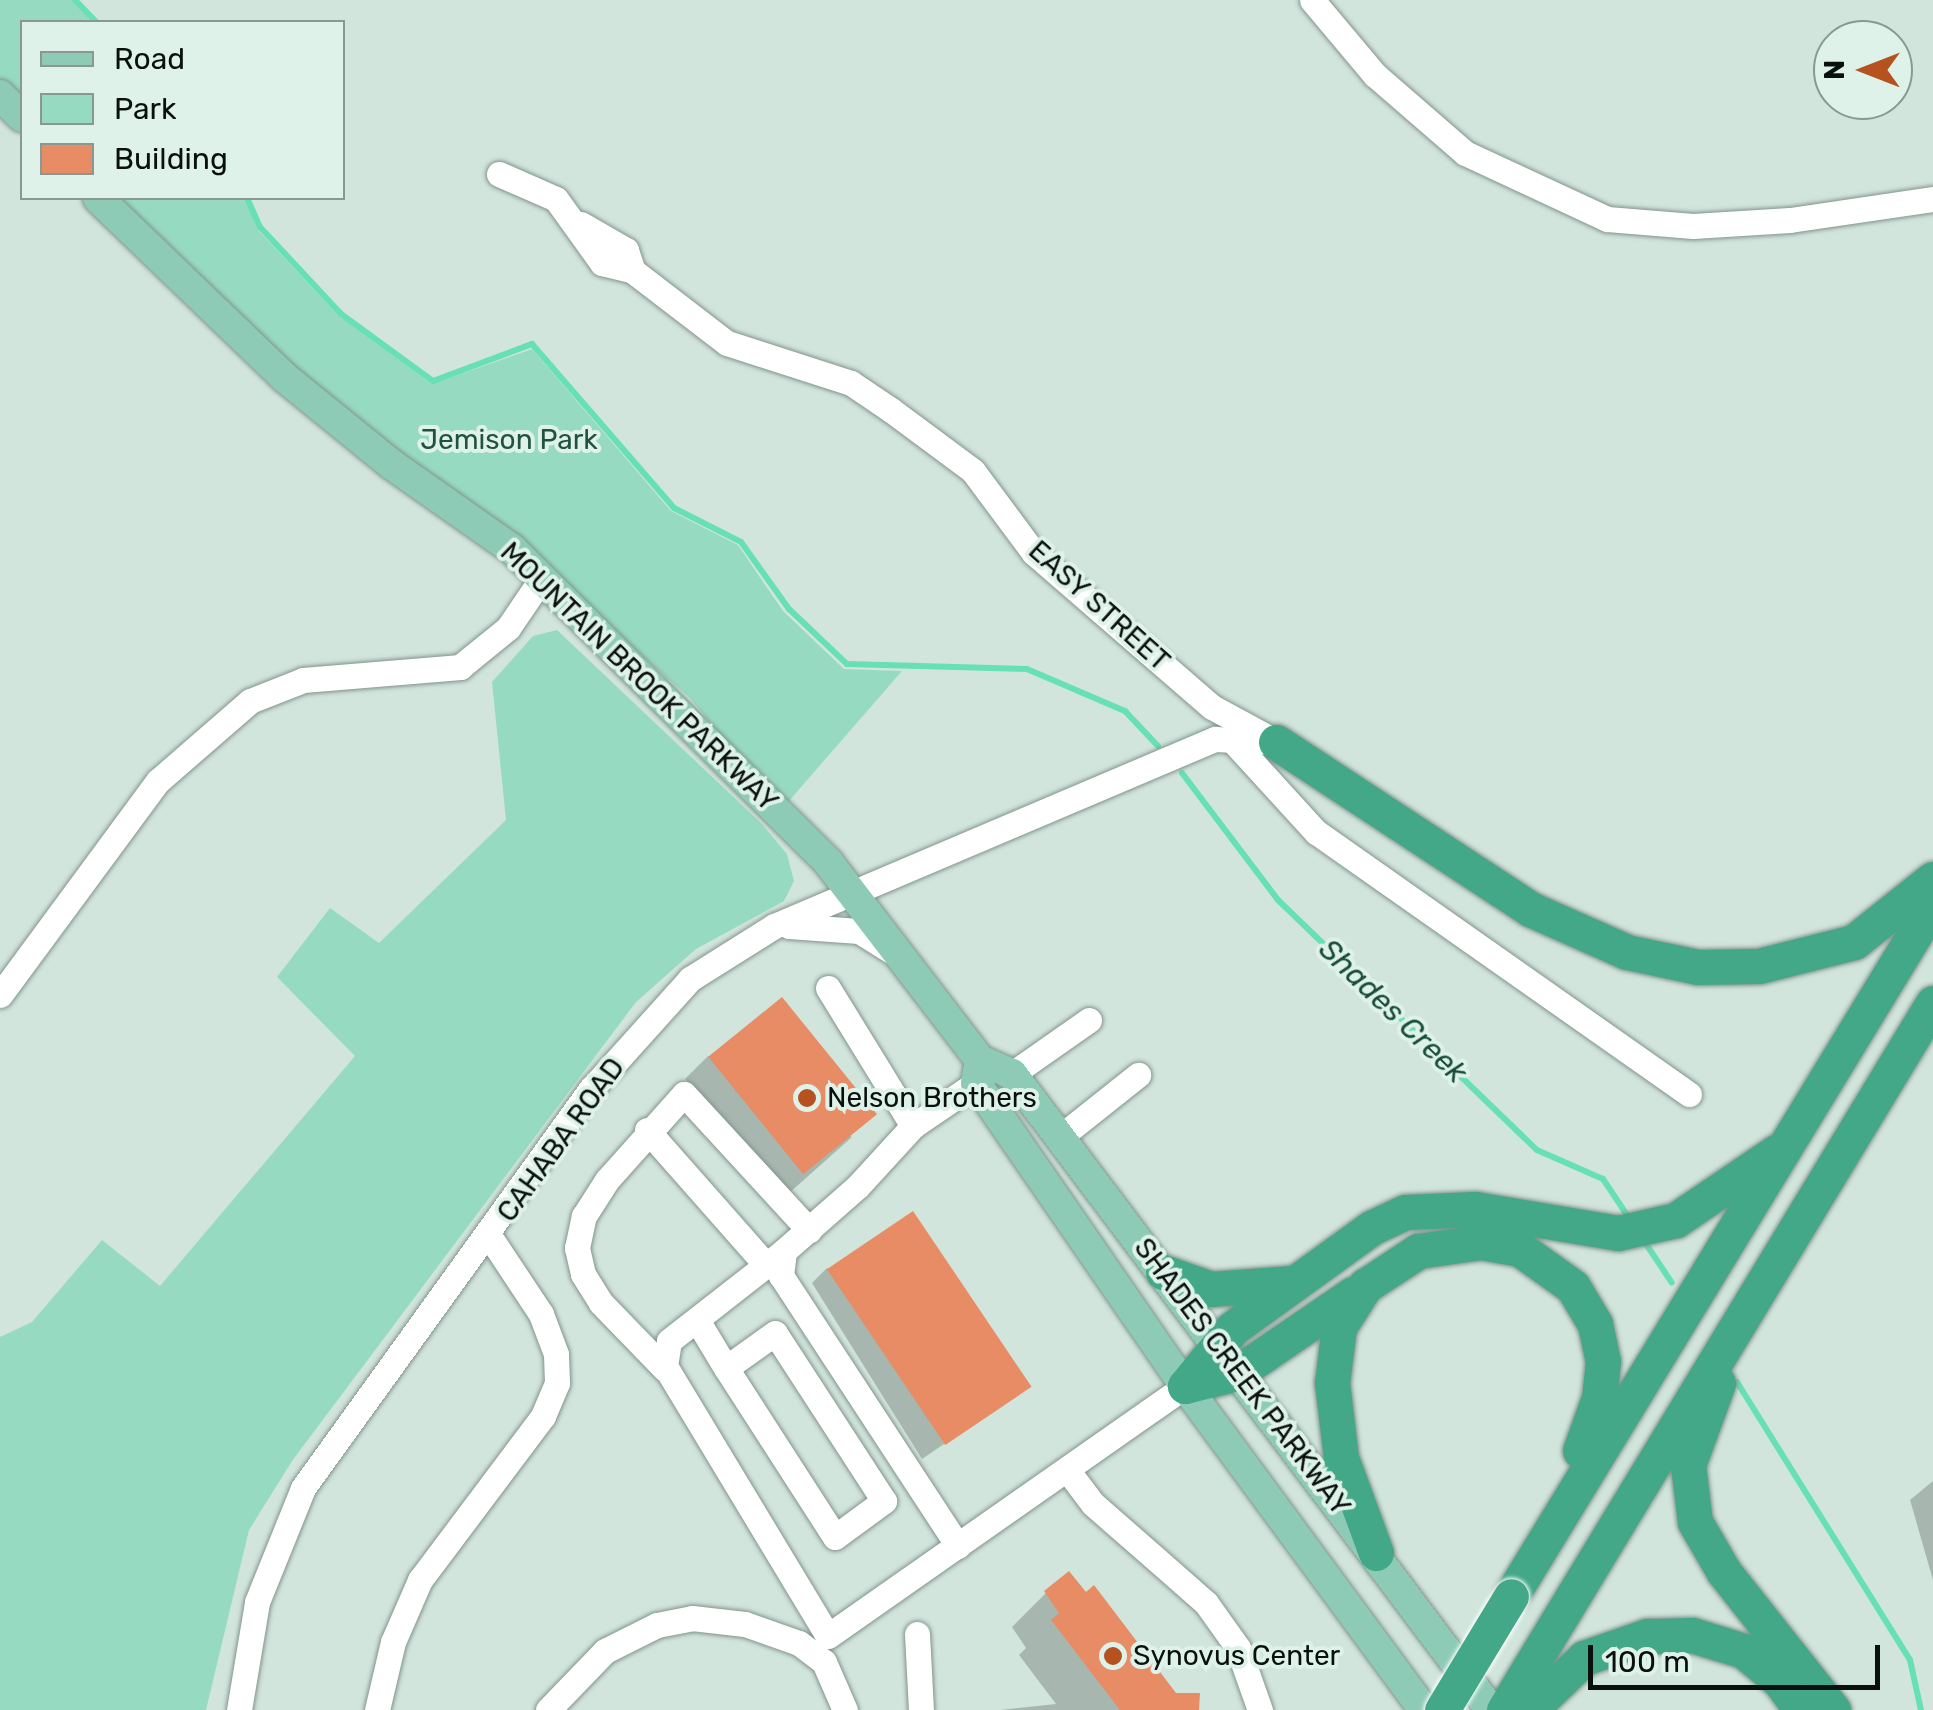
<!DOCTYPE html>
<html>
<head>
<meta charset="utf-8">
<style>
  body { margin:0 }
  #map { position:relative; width:1933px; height:1710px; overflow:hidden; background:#d1e5dc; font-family:Rubik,sans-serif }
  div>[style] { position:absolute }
  .green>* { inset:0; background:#96dbc1 }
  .shadow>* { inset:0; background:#0003 }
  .stream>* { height:6px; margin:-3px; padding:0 3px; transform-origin:3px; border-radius:3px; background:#67dfb7 }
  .building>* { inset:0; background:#e88c66; transform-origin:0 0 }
  .roads { filter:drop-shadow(0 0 2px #82948d) drop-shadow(0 0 2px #82948d) }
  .minor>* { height:25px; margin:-12.5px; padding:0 12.5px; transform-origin:12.5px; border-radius:12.5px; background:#fff }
  .major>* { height:30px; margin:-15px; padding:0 15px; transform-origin:15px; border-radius:15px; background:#8ecbb7 }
  .highway>* { height:35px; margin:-17.5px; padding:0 17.5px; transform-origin:17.5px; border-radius:17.5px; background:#43a887 }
  .bridges { filter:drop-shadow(0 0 2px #fff) drop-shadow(0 0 2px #fff) }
  .highway-bridge>* { height:35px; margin:-17.5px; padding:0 17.5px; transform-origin:17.5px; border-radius:17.5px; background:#43a887 }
  .dots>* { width:28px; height:28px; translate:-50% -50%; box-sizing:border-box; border:5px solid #def2e9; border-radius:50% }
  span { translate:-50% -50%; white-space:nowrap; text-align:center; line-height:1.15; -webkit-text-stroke:8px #def2e9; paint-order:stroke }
  .park-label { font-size:28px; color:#205241 }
  .street-label { font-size:28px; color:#09100e }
  .poi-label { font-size:28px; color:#09100e }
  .left { translate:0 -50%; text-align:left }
  .water-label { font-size:30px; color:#174b3a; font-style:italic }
  .legend { position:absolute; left:20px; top:20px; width:325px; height:180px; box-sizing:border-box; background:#def2e9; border:2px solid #899891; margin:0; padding:12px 18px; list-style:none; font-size:30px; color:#09100e }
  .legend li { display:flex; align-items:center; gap:20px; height:50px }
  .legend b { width:50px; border:2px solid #899891 }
  .north { position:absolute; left:1813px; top:20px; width:100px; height:100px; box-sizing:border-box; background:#def2e9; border:2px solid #899891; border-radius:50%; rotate:270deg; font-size:28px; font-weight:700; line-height:40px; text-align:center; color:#09100e }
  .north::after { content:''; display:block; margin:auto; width:35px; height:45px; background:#b65120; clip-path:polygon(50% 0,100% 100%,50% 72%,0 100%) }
  .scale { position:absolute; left:1588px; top:1645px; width:292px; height:45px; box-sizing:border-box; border:5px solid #09100e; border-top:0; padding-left:12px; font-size:30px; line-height:35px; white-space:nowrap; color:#09100e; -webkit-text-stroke:8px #def2e9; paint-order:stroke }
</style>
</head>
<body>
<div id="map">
  <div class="green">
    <i style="clip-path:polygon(0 0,75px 0,97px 22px,22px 22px,22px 107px,0 84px)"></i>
    <i style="clip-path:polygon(113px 198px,245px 198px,258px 230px,339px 316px,432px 384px,532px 349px,671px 511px,738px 545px,783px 611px,844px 669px,902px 671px,782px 809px,690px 698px,511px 540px,280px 357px)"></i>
    <i style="clip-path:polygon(557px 630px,762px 824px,787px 854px,794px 881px,784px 901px,696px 949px,636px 1002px,292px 1461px,249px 1530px,206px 1710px,0 1710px,0 1337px,32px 1322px,102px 1240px,160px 1286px,355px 1056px,277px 977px,330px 908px,379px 943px,506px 820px,492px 682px,533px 636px)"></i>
  </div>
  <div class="shadow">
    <i style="clip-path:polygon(708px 1056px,852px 1137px,788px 1194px,685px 1079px)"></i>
    <i style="clip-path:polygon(827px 1268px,1028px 1387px,922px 1459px,812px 1283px)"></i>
    <i style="clip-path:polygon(1933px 1481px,1933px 1580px,1910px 1500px)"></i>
    <i style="clip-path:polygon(1046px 1593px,1174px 1696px,1196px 1710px,1000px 1710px,1056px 1704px,1019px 1655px,1026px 1648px,1012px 1627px)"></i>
  </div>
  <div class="stream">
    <i style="left:75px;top:0;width:30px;rotate:46deg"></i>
    <i style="left:247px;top:198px;width:32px;rotate:66deg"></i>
    <i style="left:260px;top:227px;width:119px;rotate:47deg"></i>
    <i style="left:341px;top:314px;width:114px;rotate:36.1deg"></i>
    <i style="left:433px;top:381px;width:106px;rotate:-20.5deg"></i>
    <i style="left:532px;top:344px;width:217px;rotate:49.1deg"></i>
    <i style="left:674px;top:508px;width:75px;rotate:26.9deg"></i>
    <i style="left:741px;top:542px;width:82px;rotate:54.4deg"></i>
    <i style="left:789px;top:609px;width:80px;rotate:43.5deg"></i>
    <i style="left:847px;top:664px;width:180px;rotate:1.6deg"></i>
    <i style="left:1027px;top:669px;width:107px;rotate:23.2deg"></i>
    <i style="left:1125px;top:711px;width:48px;rotate:46.7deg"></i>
    <i style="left:1182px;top:773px;width:159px;rotate:52.9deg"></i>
    <i style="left:1278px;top:900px;width:360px;rotate:44deg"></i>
    <i style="left:1537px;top:1150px;width:72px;rotate:23.7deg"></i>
    <i style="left:1603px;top:1179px;width:47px;rotate:56.3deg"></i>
    <i style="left:1644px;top:1241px;width:50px;rotate:56.3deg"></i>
    <i style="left:1737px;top:1382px;width:327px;rotate:58.1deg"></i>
    <i style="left:1910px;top:1660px;width:51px;rotate:77.6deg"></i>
  </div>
  <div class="building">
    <i style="left:782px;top:997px;width:151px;height:95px;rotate:51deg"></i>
    <i style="left:913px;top:1211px;width:212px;height:104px;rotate:56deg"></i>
    <i style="clip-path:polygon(1069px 1571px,1086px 1592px,1094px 1585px,1176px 1693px,1200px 1693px,1199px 1710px,1120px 1710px,1051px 1620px,1059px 1613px,1044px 1591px)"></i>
  </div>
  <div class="roads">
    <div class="minor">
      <i style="left:1312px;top:0;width:98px;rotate:50deg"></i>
      <i style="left:1375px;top:75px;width:119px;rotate:40.9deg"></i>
      <i style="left:1465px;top:153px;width:157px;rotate:24.9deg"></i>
      <i style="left:1607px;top:219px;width:86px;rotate:4.7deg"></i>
      <i style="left:1693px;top:226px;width:97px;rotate:-3.5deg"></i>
      <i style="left:1790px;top:220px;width:145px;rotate:-8.4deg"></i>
      <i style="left:499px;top:174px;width:62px;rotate:23.7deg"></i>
      <i style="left:556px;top:199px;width:79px;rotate:54.3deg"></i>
      <i style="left:602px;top:263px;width:32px;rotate:14deg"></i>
      <i style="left:633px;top:271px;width:118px;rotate:37.5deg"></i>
      <i style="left:727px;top:343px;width:130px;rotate:17.9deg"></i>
      <i style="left:851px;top:383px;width:48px;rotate:34deg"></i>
      <i style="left:891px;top:410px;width:102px;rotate:36.6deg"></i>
      <i style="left:973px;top:471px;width:102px;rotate:53.4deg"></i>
      <i style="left:1034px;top:553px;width:235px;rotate:40.9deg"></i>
      <i style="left:1212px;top:707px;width:65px;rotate:28.5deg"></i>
      <i style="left:581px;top:224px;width:52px;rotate:30deg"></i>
      <i style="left:626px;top:250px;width:22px;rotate:72deg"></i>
      <i style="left:1232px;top:740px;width:125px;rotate:47.6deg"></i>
      <i style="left:1316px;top:832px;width:456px;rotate:35.1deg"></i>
      <i style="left:789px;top:926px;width:70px;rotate:4.1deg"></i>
      <i style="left:859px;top:931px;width:40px;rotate:32deg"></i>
      <i style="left:828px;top:988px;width:162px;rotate:58.4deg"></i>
      <i style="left:0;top:995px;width:266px;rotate:-53.6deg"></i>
      <i style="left:158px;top:781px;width:122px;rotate:-41deg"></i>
      <i style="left:250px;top:701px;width:57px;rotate:-21.6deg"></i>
      <i style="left:303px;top:680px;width:158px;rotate:-4.7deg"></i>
      <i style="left:460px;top:667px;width:62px;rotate:-39.1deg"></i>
      <i style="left:508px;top:628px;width:57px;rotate:-55.8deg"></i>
      <i style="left:1012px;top:1074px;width:94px;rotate:-35deg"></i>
      <i style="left:647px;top:1130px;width:180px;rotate:48.6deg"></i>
      <i style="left:1060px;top:1137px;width:100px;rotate:-38.5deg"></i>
      <i style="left:784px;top:1251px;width:146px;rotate:142deg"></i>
      <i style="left:669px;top:1341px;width:25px;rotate:99deg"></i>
      <i style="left:665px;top:1366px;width:315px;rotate:58.9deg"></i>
      <i style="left:828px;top:1636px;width:436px;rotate:-35deg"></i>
      <i style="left:697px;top:1320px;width:56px;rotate:58.9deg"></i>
      <i style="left:726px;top:1368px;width:201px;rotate:57.2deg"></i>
      <i style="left:835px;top:1537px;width:61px;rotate:-36.3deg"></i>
      <i style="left:884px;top:1501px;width:200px;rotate:-123deg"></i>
      <i style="left:775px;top:1333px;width:60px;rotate:144.5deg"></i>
      <i style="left:665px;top:1369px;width:92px;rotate:-134.1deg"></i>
      <i style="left:601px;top:1303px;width:34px;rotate:-122deg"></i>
      <i style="left:583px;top:1274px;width:27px;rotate:-103deg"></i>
      <i style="left:577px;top:1248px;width:33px;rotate:-78deg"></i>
      <i style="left:584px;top:1216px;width:43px;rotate:-57.4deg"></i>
      <i style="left:607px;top:1180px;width:115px;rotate:-48.2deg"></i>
      <i style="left:684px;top:1094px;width:185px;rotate:47.4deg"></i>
      <i style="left:1068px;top:1471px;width:41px;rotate:52.9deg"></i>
      <i style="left:1093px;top:1504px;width:150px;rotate:41.2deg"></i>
      <i style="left:1206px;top:1603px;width:55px;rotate:54.6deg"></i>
      <i style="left:1238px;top:1648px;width:66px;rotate:70.5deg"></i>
      <i style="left:958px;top:1546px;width:323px;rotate:-123.2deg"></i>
      <i style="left:781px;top:1276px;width:25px;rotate:-83deg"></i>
      <i style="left:784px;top:1251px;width:98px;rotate:-41.3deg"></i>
      <i style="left:858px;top:1186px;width:81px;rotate:-47.5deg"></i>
      <i style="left:913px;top:1126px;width:76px;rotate:-34.3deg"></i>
      <i style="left:917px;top:1634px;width:76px;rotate:87deg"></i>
      <i style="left:239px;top:1710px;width:109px;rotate:-80.5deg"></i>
      <i style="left:257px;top:1602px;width:123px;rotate:-68deg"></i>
      <i style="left:303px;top:1488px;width:493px;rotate:-54.2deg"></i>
      <i style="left:592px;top:1088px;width:147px;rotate:-48deg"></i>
      <i style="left:690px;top:979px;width:99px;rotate:-32.2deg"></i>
      <i style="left:774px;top:926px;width:479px;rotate:-23deg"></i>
      <i style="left:1215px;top:739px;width:61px;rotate:2.8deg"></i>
      <i style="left:377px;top:1710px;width:70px;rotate:-76.8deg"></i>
      <i style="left:393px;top:1642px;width:68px;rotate:-66.5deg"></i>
      <i style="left:420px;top:1580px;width:205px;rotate:-53.1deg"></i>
      <i style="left:543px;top:1416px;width:36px;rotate:-67deg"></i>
      <i style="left:557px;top:1383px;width:29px;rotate:-92deg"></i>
      <i style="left:556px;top:1354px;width:43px;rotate:-110.6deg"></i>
      <i style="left:541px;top:1314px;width:92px;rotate:-123.5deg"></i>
      <i style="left:548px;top:1710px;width:82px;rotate:-46deg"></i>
      <i style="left:605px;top:1651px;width:58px;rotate:-26.6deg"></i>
      <i style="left:657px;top:1625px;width:36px;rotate:-11deg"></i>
      <i style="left:692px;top:1618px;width:53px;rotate:6.5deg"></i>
      <i style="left:745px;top:1624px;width:57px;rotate:19.4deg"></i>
      <i style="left:799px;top:1643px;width:31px;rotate:37deg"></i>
      <i style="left:824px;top:1662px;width:52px;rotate:66.4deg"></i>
    </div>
    <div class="major">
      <i style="left:0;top:95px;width:31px;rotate:45deg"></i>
      <i style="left:98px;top:198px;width:258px;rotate:43.9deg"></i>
      <i style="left:284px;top:377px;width:138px;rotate:39.1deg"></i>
      <i style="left:391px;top:464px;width:148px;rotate:35.1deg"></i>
      <i style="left:512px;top:549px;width:445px;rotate:44.7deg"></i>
      <i style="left:828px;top:862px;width:250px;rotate:52.5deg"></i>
      <i style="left:980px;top:1060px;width:35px;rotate:24deg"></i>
      <i style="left:1012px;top:1074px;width:796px;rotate:53.01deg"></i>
      <i style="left:980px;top:1060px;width:23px;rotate:100deg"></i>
      <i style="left:976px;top:1083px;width:368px;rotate:55.4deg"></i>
      <i style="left:1185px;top:1386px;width:403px;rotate:53.6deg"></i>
    </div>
    <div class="highway">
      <i style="left:1276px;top:742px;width:304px;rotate:33.3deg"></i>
      <i style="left:1530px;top:909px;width:106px;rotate:23.9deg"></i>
      <i style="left:1627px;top:952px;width:73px;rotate:11.9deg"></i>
      <i style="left:1698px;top:967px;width:61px;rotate:-0.9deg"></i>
      <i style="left:1759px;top:966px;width:98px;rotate:-14.2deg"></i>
      <i style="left:1854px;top:942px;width:101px;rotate:-38.6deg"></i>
      <i style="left:1163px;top:1272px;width:51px;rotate:19.5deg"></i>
      <i style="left:1211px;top:1289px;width:81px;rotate:-4.2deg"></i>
      <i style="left:1718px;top:1383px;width:87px;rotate:110.1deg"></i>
      <i style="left:1688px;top:1465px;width:57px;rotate:83deg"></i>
      <i style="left:1695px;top:1522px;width:58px;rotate:59.9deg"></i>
      <i style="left:1724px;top:1572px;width:176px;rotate:51.7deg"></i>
      <i style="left:1185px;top:1386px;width:75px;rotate:-50.4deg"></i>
      <i style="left:1233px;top:1328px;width:170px;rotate:-35.9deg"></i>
      <i style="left:1371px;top:1228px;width:38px;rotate:-25deg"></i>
      <i style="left:1406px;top:1212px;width:69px;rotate:-2.5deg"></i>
      <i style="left:1475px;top:1209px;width:145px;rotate:9.5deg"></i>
      <i style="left:1618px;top:1233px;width:59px;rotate:-12.6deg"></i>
      <i style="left:1676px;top:1220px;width:121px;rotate:-34.2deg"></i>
      <i style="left:1185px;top:1386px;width:54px;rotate:-14deg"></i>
      <i style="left:1237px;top:1373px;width:140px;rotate:-34.3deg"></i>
      <i style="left:1376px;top:1553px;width:101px;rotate:-110.2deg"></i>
      <i style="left:1341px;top:1458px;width:76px;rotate:-96.8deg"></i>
      <i style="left:1332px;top:1383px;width:56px;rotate:-82.9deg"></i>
      <i style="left:1339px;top:1327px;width:49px;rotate:-57.6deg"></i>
      <i style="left:1365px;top:1286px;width:64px;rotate:-33.4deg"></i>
      <i style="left:1418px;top:1251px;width:64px;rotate:-8.1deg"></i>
      <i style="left:1481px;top:1242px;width:40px;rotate:10deg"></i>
      <i style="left:1520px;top:1249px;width:65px;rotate:35.6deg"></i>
      <i style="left:1573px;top:1287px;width:43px;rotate:59.3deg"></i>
      <i style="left:1595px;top:1324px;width:38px;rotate:78deg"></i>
      <i style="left:1603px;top:1361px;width:37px;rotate:96deg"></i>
      <i style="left:1599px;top:1398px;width:56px;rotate:109.7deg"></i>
      <i style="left:1511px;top:1596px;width:811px;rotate:-58.62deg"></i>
      <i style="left:1504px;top:1710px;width:827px;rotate:-58.75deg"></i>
      <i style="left:1530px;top:1710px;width:75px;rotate:-43.9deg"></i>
      <i style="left:1584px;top:1658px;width:67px;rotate:-19.2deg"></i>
      <i style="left:1647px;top:1636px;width:45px;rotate:-1.3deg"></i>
      <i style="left:1692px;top:1635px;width:54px;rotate:17.1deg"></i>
      <i style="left:1744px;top:1651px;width:47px;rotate:39.8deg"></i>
      <i style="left:1780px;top:1681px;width:36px;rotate:54deg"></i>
    </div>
  </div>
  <div class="bridges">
    <div class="highway-bridge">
      <i style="left:1442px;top:1710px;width:133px;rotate:-58.8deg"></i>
    </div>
  </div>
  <div class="dots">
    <i style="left:807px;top:1098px;background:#b65120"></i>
    <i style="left:1113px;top:1656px;background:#b65120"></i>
  </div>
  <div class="park-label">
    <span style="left:509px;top:440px">Jemison Park</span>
  </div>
  <div class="street-label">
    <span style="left:1099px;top:606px;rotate:42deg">EASY STREET</span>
    <span style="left:639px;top:677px;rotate:44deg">MOUNTAIN BROOK PARKWAY</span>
    <span style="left:561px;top:1140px;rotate:-54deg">CAHABA ROAD</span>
    <span style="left:1242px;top:1377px;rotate:53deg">SHADES CREEK PARKWAY</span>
  </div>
  <div class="poi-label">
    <span class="left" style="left:827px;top:1098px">Nelson Brothers</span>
    <span class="left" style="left:1133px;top:1656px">Synovus Center</span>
  </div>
  <div class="water-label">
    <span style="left:1393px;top:1011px;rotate:44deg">Shades Creek</span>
  </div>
  <ul class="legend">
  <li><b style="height:12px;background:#8ecbb7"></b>Road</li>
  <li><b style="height:28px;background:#96dbc1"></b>Park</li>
  <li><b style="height:28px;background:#e88c66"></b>Building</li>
  </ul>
  <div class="north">N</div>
  <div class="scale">100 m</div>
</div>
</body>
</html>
